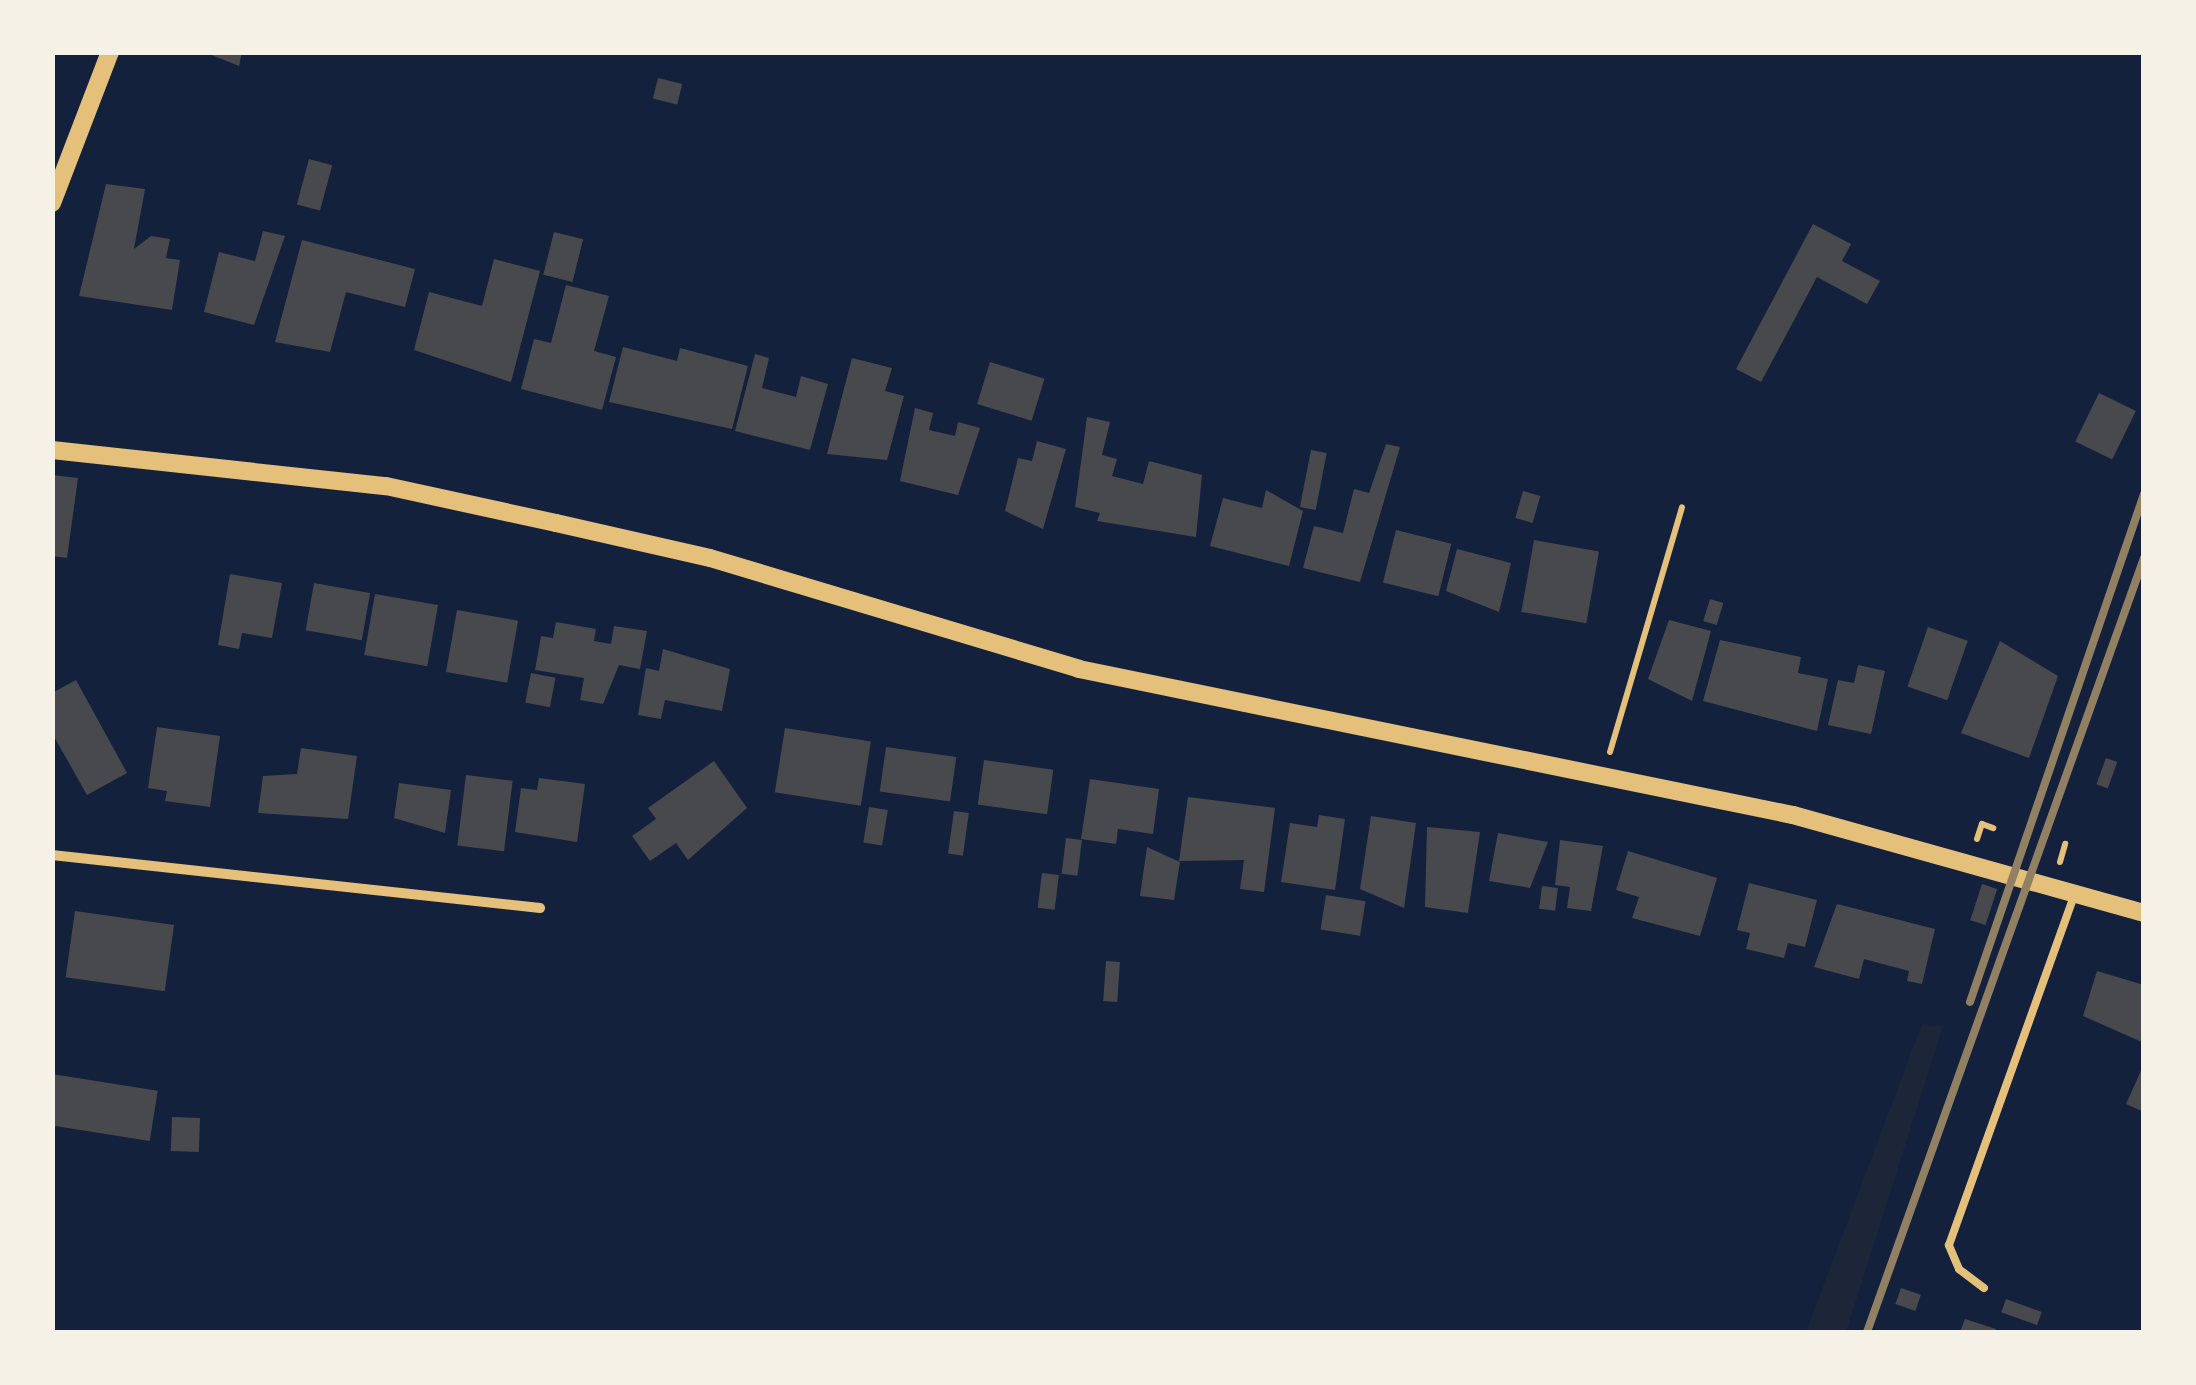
<!DOCTYPE html>
<html>
<head>
<meta charset="utf-8">
<style>
  body { margin:0 }
  #map { position:relative; width:2196px; height:1385px; overflow:hidden; background:#14213d; font-family:Karla,sans-serif }
  div>[style] { position:absolute }
  .green>* { inset:0; background:#1d2539 }
  .building>* { inset:0; background:#48494c; transform-origin:0 0 }
  .path>* { height:6px; margin:-3px; padding:0 3px; transform-origin:3px; border-radius:3px; background:#e5c07b }
  .service>* { height:8px; margin:-4px; padding:0 4px; transform-origin:4px; border-radius:4px; background:#e5c07b }
  .minor>* { height:10px; margin:-5px; padding:0 5px; transform-origin:5px; border-radius:5px; background:#e5c07b }
  .tertiary>* { height:18px; margin:-9px; padding:0 9px; transform-origin:9px; border-radius:9px; background:#e5c07b }
  .rail>* { height:8px; margin:-4px; padding:0 4px; transform-origin:4px; border-radius:4px; background:#918062 }
  span { translate:-50% -50%; white-space:nowrap; text-align:center; line-height:1.15; -webkit-text-stroke:9px #f6f1e7; paint-order:stroke }
  .frame { position:absolute; inset:0; border:55px solid #f6f1e7; pointer-events:none }
</style>
</head>
<body>
<div id="map">
  <div class="green">
    <i style="clip-path:polygon(1922px 1024px,1943px 1026px,1846px 1332px,1806px 1332px)"></i>
  </div>
  <div class="building">
    <i style="clip-path:polygon(204px 52px,242px 52px,239px 66px)"></i>
    <i style="left:658px;top:78px;width:25px;height:21px;rotate:14deg"></i>
    <i style="left:309px;top:159px;width:24px;height:47px;rotate:15deg"></i>
    <i style="clip-path:polygon(106px 184px,145px 189px,134px 249px,151px 236px,170px 239px,166px 258px,180px 260px,172px 310px,79px 296px)"></i>
    <i style="clip-path:polygon(1813px 224px,1851px 244px,1842px 261px,1880px 281px,1867px 304px,1817px 277px,1761px 382px,1736px 369px)"></i>
    <i style="clip-path:polygon(263px 231px,285px 236px,254px 325px,204px 312px,219px 252px,255px 261px)"></i>
    <i style="left:554px;top:232px;width:30px;height:44px;rotate:14deg"></i>
    <i style="clip-path:polygon(302px 240px,415px 269px,405px 307px,346px 292px,330px 352px,275px 342px)"></i>
    <i style="clip-path:polygon(494px 259px,540px 271px,511px 382px,414px 350px,429px 292px,482px 306px)"></i>
    <i style="clip-path:polygon(566px 285px,609px 296px,594px 351px,616px 357px,602px 410px,521px 389px,534px 339px,551px 343px)"></i>
    <i style="clip-path:polygon(623px 347px,677px 361px,680px 348px,748px 366px,732px 429px,609px 402px)"></i>
    <i style="clip-path:polygon(755px 354px,769px 358px,762px 388px,796px 397px,801px 376px,828px 384px,810px 450px,735px 431px)"></i>
    <i style="clip-path:polygon(852px 358px,892px 368px,885px 391px,904px 396px,887px 460px,827px 454px)"></i>
    <i style="left:990px;top:362px;width:57px;height:44px;rotate:17deg"></i>
    <i style="left:2099px;top:393px;width:41px;height:54px;rotate:26deg"></i>
    <i style="clip-path:polygon(915px 408px,933px 413px,929px 430px,955px 436px,958px 422px,980px 428px,958px 495px,900px 481px)"></i>
    <i style="clip-path:polygon(1087px 417px,1110px 422px,1102px 455px,1117px 459px,1112px 476px,1143px 484px,1149px 461px,1202px 475px,1196px 537px,1097px 521px,1100px 513px,1075px 507px)"></i>
    <i style="clip-path:polygon(1037px 441px,1066px 449px,1043px 529px,1005px 511px,1018px 458px,1032px 461px)"></i>
    <i style="clip-path:polygon(1386px 444px,1400px 447px,1360px 582px,1303px 568px,1314px 526px,1343px 533px,1354px 489px,1369px 493px)"></i>
    <i style="left:1311px;top:450px;width:16px;height:58px;rotate:11deg"></i>
    <i style="clip-path:polygon(52px 475px,78px 478px,67px 558px,52px 556px)"></i>
    <i style="clip-path:polygon(1266px 490px,1303px 511px,1289px 566px,1210px 546px,1223px 498px,1262px 508px)"></i>
    <i style="left:1523px;top:491px;width:18px;height:28px;rotate:16deg"></i>
    <i style="left:1396px;top:530px;width:57px;height:54px;rotate:14deg"></i>
    <i style="left:1534px;top:540px;width:66px;height:73px;rotate:10deg"></i>
    <i style="clip-path:polygon(1457px 549px,1511px 563px,1499px 612px,1446px 591px)"></i>
    <i style="clip-path:polygon(230px 574px,282px 583px,272px 638px,242px 633px,239px 649px,218px 645px)"></i>
    <i style="left:314px;top:583px;width:57px;height:48px;rotate:10deg"></i>
    <i style="left:375px;top:594px;width:64px;height:62px;rotate:10deg"></i>
    <i style="left:1710px;top:599px;width:14px;height:23px;rotate:17deg"></i>
    <i style="left:457px;top:610px;width:62px;height:63px;rotate:10deg"></i>
    <i style="clip-path:polygon(1669px 620px,1711px 631px,1692px 701px,1648px 679px)"></i>
    <i style="clip-path:polygon(556px 622px,596px 629px,594px 641px,611px 644px,614px 626px,647px 631px,640px 669px,619px 665px,603px 704px,580px 700px,584px 678px,535px 670px,541px 636px,553px 638px)"></i>
    <i style="left:1928px;top:627px;width:42px;height:63px;rotate:19deg"></i>
    <i style="clip-path:polygon(1720px 640px,1801px 657px,1798px 673px,1828px 679px,1817px 731px,1703px 701px)"></i>
    <i style="clip-path:polygon(2000px 641px,2058px 676px,2029px 758px,1961px 733px)"></i>
    <i style="clip-path:polygon(663px 649px,730px 669px,722px 711px,665px 700px,661px 719px,638px 715px,646px 668px,659px 671px)"></i>
    <i style="clip-path:polygon(1858px 665px,1885px 671px,1871px 734px,1828px 725px,1838px 680px,1854px 683px)"></i>
    <i style="left:531px;top:673px;width:25px;height:30px;rotate:11deg"></i>
    <i style="clip-path:polygon(76px 680px,127px 773px,87px 795px,52px 733px,52px 693px)"></i>
    <i style="clip-path:polygon(157px 727px,220px 736px,210px 807px,165px 801px,167px 791px,148px 788px)"></i>
    <i style="left:785px;top:728px;width:87px;height:65px;rotate:9deg"></i>
    <i style="left:886px;top:747px;width:71px;height:45px;rotate:8deg"></i>
    <i style="clip-path:polygon(301px 748px,357px 756px,348px 819px,258px 813px,263px 776px,297px 774px)"></i>
    <i style="left:2106px;top:758px;width:12px;height:28px;rotate:20deg"></i>
    <i style="left:984px;top:760px;width:70px;height:45px;rotate:8deg"></i>
    <i style="clip-path:polygon(714px 761px,747px 808px,688px 860px,676px 843px,650px 861px,632px 836px,656px 819px,648px 808px)"></i>
    <i style="left:466px;top:775px;width:47px;height:71px;rotate:7deg"></i>
    <i style="clip-path:polygon(539px 778px,585px 784px,577px 842px,515px 832px,521px 788px,537px 790px)"></i>
    <i style="clip-path:polygon(1090px 779px,1159px 789px,1153px 834px,1118px 829px,1116px 844px,1081px 839px)"></i>
    <i style="clip-path:polygon(399px 783px,451px 790px,445px 833px,394px 818px)"></i>
    <i style="clip-path:polygon(1188px 797px,1275px 808px,1264px 892px,1240px 889px,1244px 860px,1179px 861px)"></i>
    <i style="left:869px;top:807px;width:19px;height:36px;rotate:9deg"></i>
    <i style="left:954px;top:811px;width:15px;height:43px;rotate:8deg"></i>
    <i style="clip-path:polygon(1319px 815px,1345px 819px,1335px 890px,1281px 882px,1290px 823px,1317px 827px)"></i>
    <i style="clip-path:polygon(1371px 816px,1416px 823px,1404px 908px,1360px 889px)"></i>
    <i style="clip-path:polygon(1427px 827px,1480px 832px,1468px 913px,1425px 907px)"></i>
    <i style="clip-path:polygon(1498px 833px,1548px 842px,1530px 888px,1489px 881px)"></i>
    <i style="left:1066px;top:838px;width:16px;height:36px;rotate:7deg"></i>
    <i style="clip-path:polygon(1560px 840px,1603px 846px,1591px 911px,1567px 908px,1570px 887px,1555px 885px)"></i>
    <i style="clip-path:polygon(1147px 847px,1180px 862px,1174px 900px,1140px 896px)"></i>
    <i style="clip-path:polygon(1628px 851px,1717px 878px,1700px 936px,1632px 918px,1639px 897px,1616px 890px)"></i>
    <i style="left:1042px;top:873px;width:17px;height:35px;rotate:7deg"></i>
    <i style="clip-path:polygon(1749px 883px,1817px 900px,1805px 947px,1788px 943px,1784px 958px,1746px 949px,1750px 933px,1737px 930px)"></i>
    <i style="left:1982px;top:884px;width:16px;height:38px;rotate:18deg"></i>
    <i style="left:1542px;top:886px;width:16px;height:23px;rotate:7deg"></i>
    <i style="left:1326px;top:895px;width:40px;height:35px;rotate:9deg"></i>
    <i style="clip-path:polygon(1837px 904px,1935px 929px,1922px 984px,1907px 981px,1909px 971px,1864px 959px,1859px 979px,1814px 967px)"></i>
    <i style="left:75px;top:911px;width:100px;height:67px;rotate:8deg"></i>
    <i style="left:1106px;top:961px;width:14px;height:40px;rotate:4deg"></i>
    <i style="clip-path:polygon(2097px 971px,2144px 985px,2144px 1043px,2083px 1016px)"></i>
    <i style="clip-path:polygon(2144px 1064px,2144px 1112px,2126px 1104px)"></i>
    <i style="left:52px;top:1074px;width:107px;height:51px;rotate:9deg"></i>
    <i style="left:172px;top:1117px;width:28px;height:34px;rotate:2deg"></i>
    <i style="left:1901px;top:1288px;width:21px;height:17px;rotate:19deg"></i>
    <i style="left:2006px;top:1299px;width:38px;height:14px;rotate:20deg"></i>
    <i style="clip-path:polygon(1965px 1319px,1996px 1329px,1995px 1332px,1960px 1332px)"></i>
  </div>
  <div class="path">
    <i style="left:1610px;top:752px;width:255px;rotate:-73.6deg"></i>
    <i style="left:1977px;top:839px;width:16px;rotate:-72deg"></i>
    <i style="left:1982px;top:824px;width:12px;rotate:20deg"></i>
    <i style="left:2060px;top:862px;width:19px;rotate:-74deg"></i>
  </div>
  <div class="service">
    <i style="left:1984px;top:1288px;width:31px;rotate:-143deg"></i>
    <i style="left:1959px;top:1269px;width:26px;rotate:-113deg"></i>
    <i style="left:1949px;top:1245px;width:373px;rotate:-70.3deg"></i>
  </div>
  <div class="minor">
    <i style="left:52px;top:855px;width:491px;rotate:6.2deg"></i>
  </div>
  <div class="tertiary">
    <i style="left:52px;top:203px;width:162px;rotate:-69deg"></i>
    <i style="left:52px;top:450px;width:336px;rotate:6.2deg"></i>
    <i style="left:386px;top:486px;width:174px;rotate:12.3deg"></i>
    <i style="left:556px;top:523px;width:158px;rotate:12.8deg"></i>
    <i style="left:710px;top:558px;width:385px;rotate:16.7deg"></i>
    <i style="left:1079px;top:669px;width:729px;rotate:11.56deg"></i>
    <i style="left:1793px;top:815px;width:364px;rotate:15.6deg"></i>
  </div>
  <div class="rail">
    <i style="left:1970px;top:1002px;width:537px;rotate:-71.09deg"></i>
    <i style="left:1867px;top:1332px;width:822px;rotate:-70.31deg"></i>
  </div>
  <div class="frame"></div>
</div>
</body>
</html>
